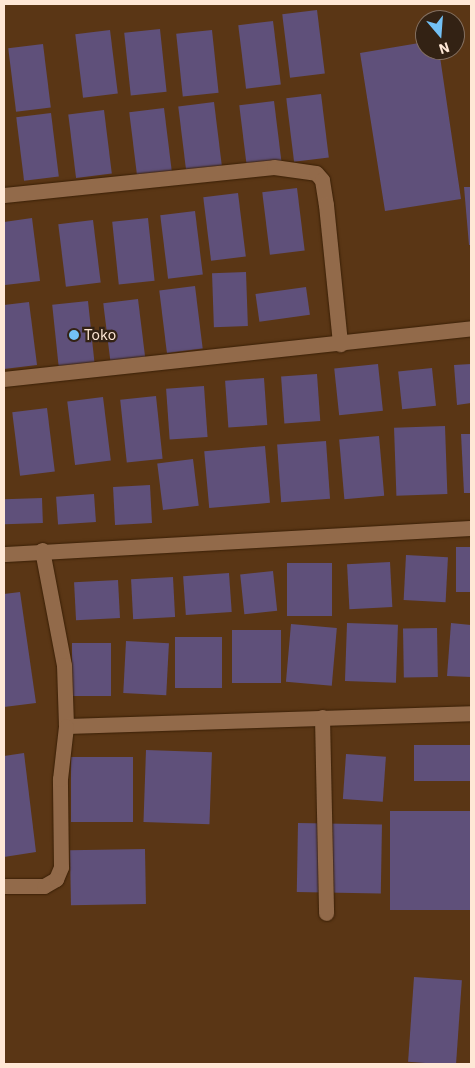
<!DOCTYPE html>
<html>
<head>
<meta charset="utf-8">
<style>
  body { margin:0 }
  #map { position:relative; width:475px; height:1068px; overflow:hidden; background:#5a3615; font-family:"IBM Plex Sans",sans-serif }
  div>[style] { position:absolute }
  .building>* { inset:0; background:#5f507a; transform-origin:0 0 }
  .roads { filter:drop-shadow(0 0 1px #391f06) drop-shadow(0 0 1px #391f06) }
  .street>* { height:15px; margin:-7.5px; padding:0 7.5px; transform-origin:7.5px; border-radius:7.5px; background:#926a4a }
  .dots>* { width:14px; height:14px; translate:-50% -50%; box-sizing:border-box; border:2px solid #332214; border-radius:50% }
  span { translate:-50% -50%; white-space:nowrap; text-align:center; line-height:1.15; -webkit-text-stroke:4.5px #332214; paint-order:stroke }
  .poi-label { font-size:15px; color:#ffe8d6 }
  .left { translate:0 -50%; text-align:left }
  .frame { position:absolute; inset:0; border:5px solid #ffe8d6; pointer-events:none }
  .north { position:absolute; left:415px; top:10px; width:50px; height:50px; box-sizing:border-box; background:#332214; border:1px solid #857162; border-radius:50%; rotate:162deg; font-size:14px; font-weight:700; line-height:20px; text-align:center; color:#ffe8d6 }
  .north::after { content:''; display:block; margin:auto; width:18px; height:22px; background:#73c1f5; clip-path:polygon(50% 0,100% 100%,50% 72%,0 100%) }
</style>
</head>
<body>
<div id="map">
  <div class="building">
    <i style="left:317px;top:10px;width:64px;height:35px;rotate:83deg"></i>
    <i style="left:273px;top:21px;width:64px;height:35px;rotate:83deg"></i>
    <i style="left:160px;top:29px;width:63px;height:36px;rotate:84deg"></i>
    <i style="left:110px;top:30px;width:64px;height:35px;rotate:83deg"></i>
    <i style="left:212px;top:30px;width:63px;height:36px;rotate:84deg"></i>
    <i style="clip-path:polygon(425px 42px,425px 50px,439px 50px,461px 199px,385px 211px,360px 53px)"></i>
    <i style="left:43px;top:44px;width:64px;height:35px;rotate:83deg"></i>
    <i style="left:321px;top:94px;width:64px;height:35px;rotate:83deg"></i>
    <i style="left:274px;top:101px;width:64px;height:35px;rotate:83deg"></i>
    <i style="left:214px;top:102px;width:64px;height:36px;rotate:83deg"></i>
    <i style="left:164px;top:108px;width:64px;height:35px;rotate:83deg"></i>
    <i style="left:104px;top:110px;width:64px;height:36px;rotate:83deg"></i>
    <i style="left:51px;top:113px;width:64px;height:35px;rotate:83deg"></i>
    <i style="clip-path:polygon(464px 187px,471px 187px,471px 245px,469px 245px)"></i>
    <i style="left:297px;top:188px;width:63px;height:35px;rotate:83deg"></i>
    <i style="left:238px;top:193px;width:64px;height:35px;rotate:83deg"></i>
    <i style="left:195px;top:211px;width:64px;height:35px;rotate:83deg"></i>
    <i style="clip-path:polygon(32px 218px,40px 281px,5px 285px,4px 222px)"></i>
    <i style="left:148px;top:218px;width:63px;height:36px;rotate:84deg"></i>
    <i style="left:93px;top:220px;width:63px;height:35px;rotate:83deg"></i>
    <i style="left:246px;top:272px;width:54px;height:34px;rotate:88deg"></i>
    <i style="left:195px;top:286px;width:63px;height:36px;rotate:83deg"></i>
    <i style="left:306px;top:287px;width:28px;height:51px;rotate:82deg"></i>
    <i style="left:138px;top:299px;width:63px;height:35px;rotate:83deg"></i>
    <i style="left:88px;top:301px;width:63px;height:36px;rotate:84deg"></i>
    <i style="clip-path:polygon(29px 302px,37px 365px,4px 369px,4px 305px)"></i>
    <i style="left:378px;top:364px;width:47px;height:44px;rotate:84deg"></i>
    <i style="clip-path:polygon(471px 364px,471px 403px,457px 405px,454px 365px)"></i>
    <i style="left:432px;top:368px;width:38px;height:34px;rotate:84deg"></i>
    <i style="left:317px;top:374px;width:47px;height:36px;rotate:86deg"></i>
    <i style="left:264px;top:378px;width:47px;height:39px;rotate:86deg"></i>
    <i style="left:204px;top:386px;width:51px;height:38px;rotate:86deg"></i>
    <i style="left:156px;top:396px;width:63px;height:36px;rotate:84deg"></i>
    <i style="left:103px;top:397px;width:64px;height:36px;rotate:83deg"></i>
    <i style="left:47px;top:408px;width:64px;height:35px;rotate:83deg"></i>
    <i style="left:445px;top:426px;width:68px;height:51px;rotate:88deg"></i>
    <i style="clip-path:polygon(461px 434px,471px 434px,471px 493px,464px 493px)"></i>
    <i style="left:379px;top:436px;width:60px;height:40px;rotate:85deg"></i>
    <i style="left:326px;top:441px;width:58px;height:49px;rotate:86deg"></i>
    <i style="left:265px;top:446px;width:57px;height:61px;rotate:85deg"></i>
    <i style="left:193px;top:459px;width:47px;height:36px;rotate:83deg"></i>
    <i style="left:150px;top:485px;width:38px;height:37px;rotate:87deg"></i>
    <i style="left:94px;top:494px;width:28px;height:38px;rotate:86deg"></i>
    <i style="left:42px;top:498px;width:25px;height:38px;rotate:88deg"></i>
    <i style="left:456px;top:547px;width:15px;height:45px"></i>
    <i style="left:406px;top:555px;width:42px;height:45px;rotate:3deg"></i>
    <i style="left:390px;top:562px;width:45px;height:43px;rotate:87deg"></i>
    <i style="left:287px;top:563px;width:45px;height:53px"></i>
    <i style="left:273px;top:571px;width:40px;height:33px;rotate:84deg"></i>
    <i style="left:229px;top:573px;width:39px;height:46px;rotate:86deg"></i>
    <i style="left:173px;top:577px;width:40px;height:42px;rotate:87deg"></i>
    <i style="left:118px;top:580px;width:38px;height:44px;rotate:87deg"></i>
    <i style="clip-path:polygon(20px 592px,36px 703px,4px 707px,4px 594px)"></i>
    <i style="left:347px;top:623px;width:51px;height:58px;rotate:2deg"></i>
    <i style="clip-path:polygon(451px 623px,471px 625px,471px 677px,447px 676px)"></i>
    <i style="left:291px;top:624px;width:46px;height:58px;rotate:5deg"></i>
    <i style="left:437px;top:628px;width:49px;height:34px;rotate:89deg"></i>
    <i style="left:232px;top:630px;width:49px;height:53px"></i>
    <i style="left:175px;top:637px;width:47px;height:51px"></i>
    <i style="left:126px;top:641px;width:43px;height:52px;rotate:3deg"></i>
    <i style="left:72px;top:643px;width:39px;height:53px"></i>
    <i style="left:471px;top:745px;width:36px;height:57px;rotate:90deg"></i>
    <i style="left:146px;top:750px;width:66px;height:72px;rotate:2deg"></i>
    <i style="clip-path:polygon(24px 753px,36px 852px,4px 857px,4px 756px)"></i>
    <i style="left:346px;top:754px;width:40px;height:45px;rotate:4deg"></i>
    <i style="left:71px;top:757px;width:62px;height:65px"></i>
    <i style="left:471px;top:811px;width:99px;height:81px;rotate:90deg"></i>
    <i style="left:298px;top:823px;width:84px;height:69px;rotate:1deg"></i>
    <i style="left:145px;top:849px;width:55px;height:75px;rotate:89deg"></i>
    <i style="left:414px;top:977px;width:48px;height:85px;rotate:4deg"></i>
  </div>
  <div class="roads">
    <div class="street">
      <i style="left:4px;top:195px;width:271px;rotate:-5.9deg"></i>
      <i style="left:274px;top:167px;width:42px;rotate:8.1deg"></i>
      <i style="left:316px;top:173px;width:9px;rotate:49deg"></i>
      <i style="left:322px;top:180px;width:25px;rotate:81deg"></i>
      <i style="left:326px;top:205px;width:140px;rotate:84.2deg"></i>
      <i style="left:4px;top:379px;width:470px;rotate:-6.2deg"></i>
      <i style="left:42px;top:550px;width:117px;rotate:79.2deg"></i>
      <i style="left:64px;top:665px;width:61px;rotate:88.1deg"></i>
      <i style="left:66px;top:726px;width:405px;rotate:-1.8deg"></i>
      <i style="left:4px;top:554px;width:468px;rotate:-3.2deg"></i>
      <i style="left:322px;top:717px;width:196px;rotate:88.8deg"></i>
      <i style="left:4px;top:886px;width:40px"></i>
      <i style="left:44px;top:886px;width:14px;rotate:-30deg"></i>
      <i style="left:56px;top:879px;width:13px;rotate:-67deg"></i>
      <i style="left:61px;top:867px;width:88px;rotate:-90.7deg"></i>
      <i style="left:60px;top:779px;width:53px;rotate:-83.5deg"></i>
    </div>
  </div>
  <div class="dots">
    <i style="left:74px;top:335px;background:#73c1f5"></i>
  </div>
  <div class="poi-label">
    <span class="left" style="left:84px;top:335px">Toko</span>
  </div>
  <div class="frame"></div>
  <div class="north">N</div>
</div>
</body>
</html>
